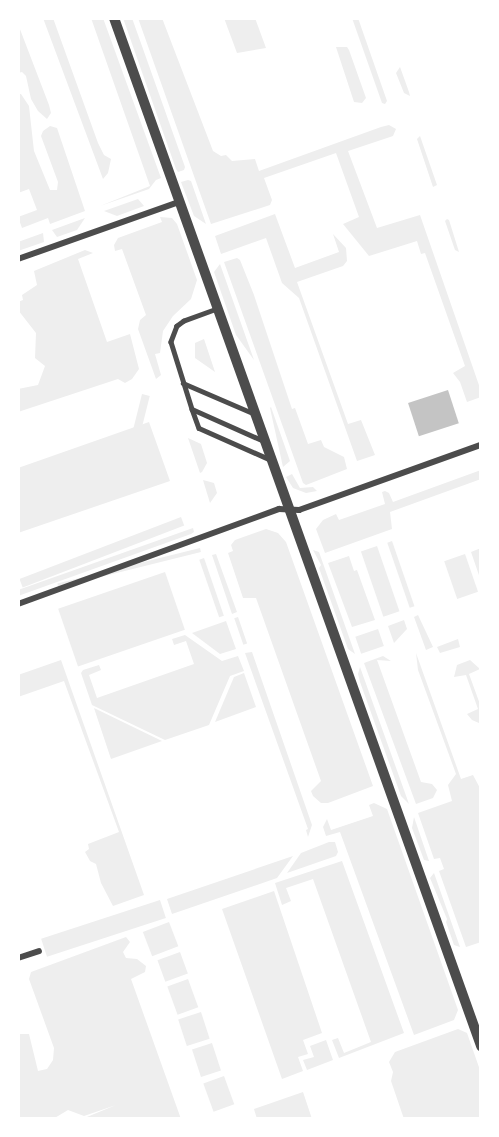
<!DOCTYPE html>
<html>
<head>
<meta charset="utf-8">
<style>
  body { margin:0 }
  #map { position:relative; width:499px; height:1137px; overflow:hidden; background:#fff; font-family:"DejaVu Sans",sans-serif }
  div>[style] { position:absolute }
  .green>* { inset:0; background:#eee; transform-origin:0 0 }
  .building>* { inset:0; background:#c4c4c4; transform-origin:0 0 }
  .service>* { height:4.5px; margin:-2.25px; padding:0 2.25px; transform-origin:2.25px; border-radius:2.25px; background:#4c4c4c }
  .minor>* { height:6px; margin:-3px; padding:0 3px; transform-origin:3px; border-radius:3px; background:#4c4c4c }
  .tertiary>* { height:10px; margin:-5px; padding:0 5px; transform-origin:5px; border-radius:5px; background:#4c4c4c }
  span { translate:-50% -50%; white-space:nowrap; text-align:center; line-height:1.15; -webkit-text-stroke:5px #fff; paint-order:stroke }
  .frame { position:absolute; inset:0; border:20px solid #fff; pointer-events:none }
</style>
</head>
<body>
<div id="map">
  <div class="green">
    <i style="clip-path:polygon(43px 18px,53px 18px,98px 143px,104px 155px,111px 159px,108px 173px,103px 179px)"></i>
    <i style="clip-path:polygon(91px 18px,103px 18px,161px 178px,156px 180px,149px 189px,100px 206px,150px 186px)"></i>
    <i style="clip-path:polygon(123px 18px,132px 18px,185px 167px,184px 170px,178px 172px,176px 169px)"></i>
    <i style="clip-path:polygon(138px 18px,162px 18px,213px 151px,221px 156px,226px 155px,232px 161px,255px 159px,259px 171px,381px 127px,389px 125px,396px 129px,393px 136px,348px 151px,377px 228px,420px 215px,481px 391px,481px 397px,467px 402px,460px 382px,453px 373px,465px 366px,425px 253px,421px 254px,417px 241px,369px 256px,343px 224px,359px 217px,336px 153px,264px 178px,272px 200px,270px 205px,211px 224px)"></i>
    <i style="clip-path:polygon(224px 18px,255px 18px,266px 48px,237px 53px)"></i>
    <i style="clip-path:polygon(352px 18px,358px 18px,387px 101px,385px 104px,382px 103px)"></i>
    <i style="clip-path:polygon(18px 24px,49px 105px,51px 113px,47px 119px,38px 111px,31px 99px,26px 76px,22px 72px,18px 73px)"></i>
    <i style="clip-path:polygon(336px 47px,347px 47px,349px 50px,366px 98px,362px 103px,354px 102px)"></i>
    <i style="clip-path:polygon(400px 67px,409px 92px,410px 96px,404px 93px,396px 73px)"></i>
    <i style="clip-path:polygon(18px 94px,21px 94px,29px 106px,34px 151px,50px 190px,57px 190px,58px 182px,41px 136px,43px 131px,50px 126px,57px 128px,85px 211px,50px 224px,48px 218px,22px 228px,18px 217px,37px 210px,29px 189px,18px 193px)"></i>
    <i style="clip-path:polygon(420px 136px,437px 185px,433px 187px,417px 139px)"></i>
    <i style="clip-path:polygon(188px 180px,191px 181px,206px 224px,194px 216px,181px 182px)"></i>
    <i style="clip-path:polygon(138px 199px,144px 206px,117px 216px,104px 211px)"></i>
    <i style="clip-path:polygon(275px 214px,295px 268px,339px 252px,333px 234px,346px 248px,347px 261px,343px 266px,297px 282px,348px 424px,361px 420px,375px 455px,357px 461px,299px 298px,282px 283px,266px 238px,221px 254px,215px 236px)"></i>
    <i style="clip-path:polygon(160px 217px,172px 218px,177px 224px,197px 280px,191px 299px,173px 316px,163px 331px,160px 353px,155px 354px,161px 375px,156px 379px,138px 329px,140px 320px,146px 315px,122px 249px,115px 251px,114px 245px,118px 238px,162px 222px)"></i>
    <i style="clip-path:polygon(85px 218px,77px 230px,57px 237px,52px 230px)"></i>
    <i style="clip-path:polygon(447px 219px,449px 220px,459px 252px,455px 250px,445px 221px)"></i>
    <i style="clip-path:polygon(43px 233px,44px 242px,18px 251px,18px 242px)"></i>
    <i style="clip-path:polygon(85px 250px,93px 253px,78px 259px,107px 342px,130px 334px,139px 369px,132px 379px,125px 383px,118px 379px,18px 412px,18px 389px,38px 385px,45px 366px,35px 358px,36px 333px,18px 310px,18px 302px,23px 300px,22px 295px,37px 285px,34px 271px)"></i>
    <i style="clip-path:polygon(237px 258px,240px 260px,254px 295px,292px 409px,295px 408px,308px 444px,321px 440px,324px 447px,344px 457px,347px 469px,306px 485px,303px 483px,224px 262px)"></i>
    <i style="clip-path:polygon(220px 264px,254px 360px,236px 335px,214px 272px)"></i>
    <i style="clip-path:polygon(204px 339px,215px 372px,195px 358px,195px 343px)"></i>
    <i style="left:142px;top:394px;width:8px;height:89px;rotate:14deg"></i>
    <i style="clip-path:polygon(271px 407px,290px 461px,283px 467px,270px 408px)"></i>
    <i style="clip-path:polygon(149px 422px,170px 481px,18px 533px,18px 468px)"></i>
    <i style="clip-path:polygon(188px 438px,201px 444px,207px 463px,202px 472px,200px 473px)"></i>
    <i style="clip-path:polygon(481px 470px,481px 479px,390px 512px,392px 529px,325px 553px,316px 529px,323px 520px,336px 514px,339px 520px,385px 504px,382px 492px,385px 491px,389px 493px,393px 502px)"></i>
    <i style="clip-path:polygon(292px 474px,300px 488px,313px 487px,317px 491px,306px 493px,293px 488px,286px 477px)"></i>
    <i style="clip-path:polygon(203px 480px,214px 483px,217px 493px,210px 503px)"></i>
    <i style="left:181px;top:517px;width:9px;height:173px;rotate:69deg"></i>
    <i style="clip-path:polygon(193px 528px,194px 532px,191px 534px,18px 596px,18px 590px)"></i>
    <i style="clip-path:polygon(266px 529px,278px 533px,286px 542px,373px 786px,328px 803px,321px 803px,313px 796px,311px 791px,321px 781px,256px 598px,243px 598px,228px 553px,233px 551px,231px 545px,235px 540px)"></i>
    <i style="left:392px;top:541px;width:69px;height:5px;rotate:71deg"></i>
    <i style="left:377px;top:546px;width:69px;height:17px;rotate:71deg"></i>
    <i style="left:200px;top:548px;width:4px;height:147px;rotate:76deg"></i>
    <i style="clip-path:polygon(481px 548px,481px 581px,471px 552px)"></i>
    <i style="clip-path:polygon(313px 550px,319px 552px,355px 654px,348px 649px,319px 568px,321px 565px)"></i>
    <i style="clip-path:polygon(216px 554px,237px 612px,232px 614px,212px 555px)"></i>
    <i style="left:465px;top:554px;width:40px;height:22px;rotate:71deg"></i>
    <i style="clip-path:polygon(349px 556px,354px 571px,357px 570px,375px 620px,352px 627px,328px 563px)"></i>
    <i style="left:204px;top:558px;width:61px;height:5px;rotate:71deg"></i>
    <i style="left:165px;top:572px;width:61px;height:113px;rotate:71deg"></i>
    <i style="clip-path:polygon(418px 615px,433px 647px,426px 650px,414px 617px)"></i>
    <i style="left:238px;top:617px;width:28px;height:4px;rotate:71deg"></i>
    <i style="clip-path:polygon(404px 620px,407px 629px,394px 643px,388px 626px)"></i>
    <i style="clip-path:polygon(226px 621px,236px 649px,220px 654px,192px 633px)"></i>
    <i style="left:378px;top:629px;width:18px;height:24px;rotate:71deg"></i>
    <i style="clip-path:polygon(185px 635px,222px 661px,238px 656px,244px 671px,230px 676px,209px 725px,165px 740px,92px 705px,81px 673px,83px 670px,99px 665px,101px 670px,89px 675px,97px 698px,194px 664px,186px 641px,174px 645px,172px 639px)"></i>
    <i style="clip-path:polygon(458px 639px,460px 647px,440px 653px,437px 647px)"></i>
    <i style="clip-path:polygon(252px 652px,312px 825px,308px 837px,306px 830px,308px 829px,245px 653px)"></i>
    <i style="clip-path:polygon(416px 653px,461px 779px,473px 775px,481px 790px,481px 942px,466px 947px,439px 871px,444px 869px,440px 858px,434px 859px,418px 813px,452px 801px,448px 785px,456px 774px,418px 670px)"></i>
    <i style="clip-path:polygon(383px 656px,391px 661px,377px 660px,421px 782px,432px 784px,437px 790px,433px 798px,416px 804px,364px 663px)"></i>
    <i style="clip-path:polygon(61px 660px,144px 895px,113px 906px,101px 883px,96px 864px,90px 861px,85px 852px,89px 849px,88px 844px,119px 832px,64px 681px,18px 697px,18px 675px)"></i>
    <i style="clip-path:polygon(470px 660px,480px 669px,469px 674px,481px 707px,479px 723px,472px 720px,467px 714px,478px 709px,466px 675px,454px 677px,457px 665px)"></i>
    <i style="clip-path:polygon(360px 667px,409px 804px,401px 796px,360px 682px,358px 674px)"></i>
    <i style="clip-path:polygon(244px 673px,256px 707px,215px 722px,234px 677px)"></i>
    <i style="clip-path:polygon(94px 708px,162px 741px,111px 759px)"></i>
    <i style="clip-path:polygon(374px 803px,387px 809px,458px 1010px,454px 1020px,414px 1035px,340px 832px,326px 836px,323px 827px,327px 819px,331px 830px,373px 816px,369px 805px)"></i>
    <i style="clip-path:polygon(414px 817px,429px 861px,424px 860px,412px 828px)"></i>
    <i style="clip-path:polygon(329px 842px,335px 842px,338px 852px,336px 856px,287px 873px,301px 853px)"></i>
    <i style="clip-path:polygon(293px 856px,277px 878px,172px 914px,167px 899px)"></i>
    <i style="clip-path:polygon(342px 861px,404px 1033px,339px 1058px,332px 1040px,338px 1038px,344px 1053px,371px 1042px,313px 879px,286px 888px,291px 901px,282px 905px,275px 883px)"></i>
    <i style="clip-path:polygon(434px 873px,460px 947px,454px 945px,446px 922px,447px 919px,430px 878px)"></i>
    <i style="clip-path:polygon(274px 891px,322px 1033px,303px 1040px,308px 1054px,298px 1057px,303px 1071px,282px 1079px,222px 909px)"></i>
    <i style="left:160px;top:900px;width:19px;height:125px;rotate:72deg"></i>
    <i style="left:169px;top:922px;width:26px;height:28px;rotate:69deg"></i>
    <i style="clip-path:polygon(126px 937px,130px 942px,123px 952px,126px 958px,137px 959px,146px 966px,145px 972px,131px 979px,181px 1119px,82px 1119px,116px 1105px,84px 1116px,68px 1110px,53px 1119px,18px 1119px,18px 1034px,29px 1034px,38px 1071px,47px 1069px,53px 1060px,54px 1048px,29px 979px,31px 972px)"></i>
    <i style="left:180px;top:952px;width:23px;height:24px;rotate:70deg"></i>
    <i style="left:188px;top:979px;width:30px;height:22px;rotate:70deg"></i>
    <i style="left:201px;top:1012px;width:28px;height:24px;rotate:72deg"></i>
    <i style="clip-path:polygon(458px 1029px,467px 1033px,481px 1073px,481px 1119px,404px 1119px,391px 1081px,393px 1072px,389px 1062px,395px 1052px)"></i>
    <i style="clip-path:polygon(326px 1040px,333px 1060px,307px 1070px,303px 1060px,314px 1057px,310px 1046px)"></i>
    <i style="left:212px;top:1043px;width:29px;height:21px;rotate:72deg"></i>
    <i style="left:224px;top:1076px;width:30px;height:22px;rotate:70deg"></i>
    <i style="clip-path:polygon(303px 1092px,312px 1119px,257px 1119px,254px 1109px)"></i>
  </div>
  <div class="building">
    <i style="left:448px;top:390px;width:35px;height:42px;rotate:72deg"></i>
  </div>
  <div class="service">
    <i style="left:217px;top:309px;width:35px;rotate:160deg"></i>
    <i style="left:184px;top:321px;width:9px;rotate:144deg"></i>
    <i style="left:177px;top:326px;width:17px;rotate:111deg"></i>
    <i style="left:171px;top:342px;width:70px;rotate:72.6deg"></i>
    <i style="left:192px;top:409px;width:20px;rotate:70deg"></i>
    <i style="left:199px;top:428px;width:77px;rotate:23.9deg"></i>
    <i style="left:183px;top:383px;width:78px;rotate:23.3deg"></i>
    <i style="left:192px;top:409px;width:79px;rotate:24deg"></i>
  </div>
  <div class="minor">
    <i style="left:18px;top:259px;width:171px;rotate:-19.5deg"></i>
    <i style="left:18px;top:604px;width:278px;rotate:-20deg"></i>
    <i style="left:279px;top:509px;width:20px;rotate:3deg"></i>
    <i style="left:299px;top:510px;width:193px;rotate:-19.7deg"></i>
    <i style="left:18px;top:958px;width:22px;rotate:-18deg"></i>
  </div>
  <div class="tertiary">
    <i style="left:114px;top:18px;width:1092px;rotate:70.35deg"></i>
  </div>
  <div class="frame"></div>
</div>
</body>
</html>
